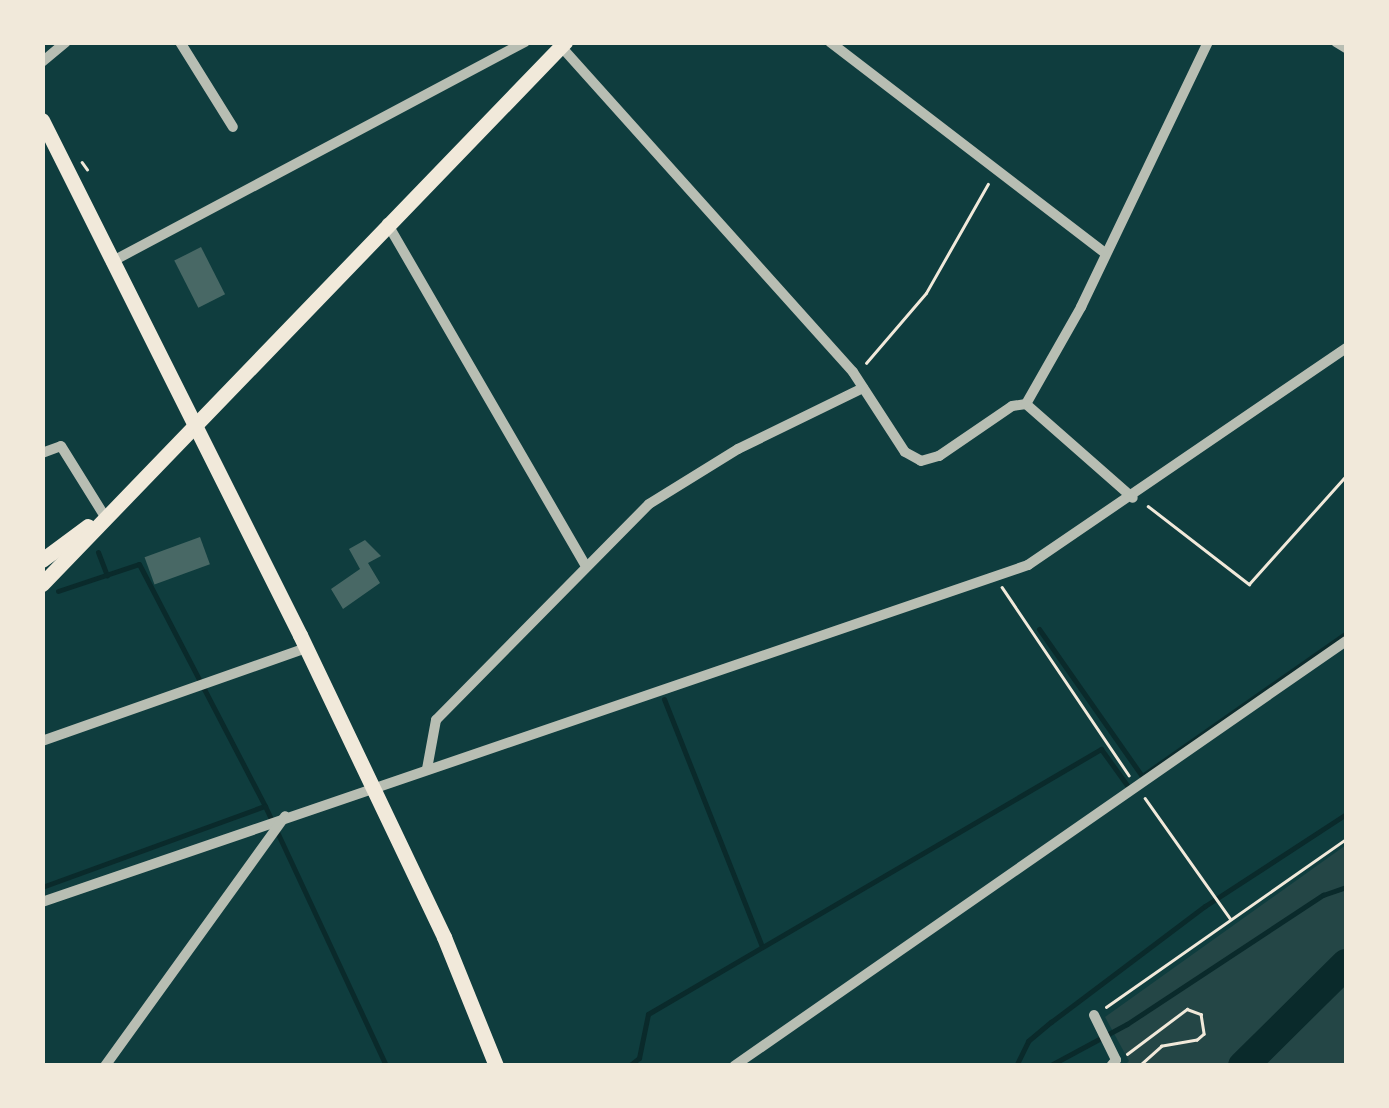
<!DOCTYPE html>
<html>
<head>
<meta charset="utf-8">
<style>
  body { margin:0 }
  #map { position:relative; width:1389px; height:1108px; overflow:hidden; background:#0f3d3e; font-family:Figtree,sans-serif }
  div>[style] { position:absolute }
  .green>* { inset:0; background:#244646 }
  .stream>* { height:5px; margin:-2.5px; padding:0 2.5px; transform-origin:2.5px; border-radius:2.5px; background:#0a2a2b }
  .river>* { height:30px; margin:-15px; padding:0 15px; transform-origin:15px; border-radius:15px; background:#0a2a2b }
  .building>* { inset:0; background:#486865; transform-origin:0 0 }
  .path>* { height:2.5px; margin:-1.25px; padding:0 1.25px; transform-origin:1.25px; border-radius:1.25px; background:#f1e9da }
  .minor>* { height:10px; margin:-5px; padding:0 5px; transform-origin:5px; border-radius:5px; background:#b8beb3 }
  .primary>* { height:15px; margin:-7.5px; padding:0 7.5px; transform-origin:7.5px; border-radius:7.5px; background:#f1e9da }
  span { translate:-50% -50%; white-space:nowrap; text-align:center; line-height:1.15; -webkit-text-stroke:10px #f1e9da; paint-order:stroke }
  .frame { position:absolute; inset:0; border:45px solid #f1e9da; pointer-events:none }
</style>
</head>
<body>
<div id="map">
  <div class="green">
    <i style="clip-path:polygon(1346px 845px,1346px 1065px,1125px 1065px,1129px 1061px,1105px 1017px)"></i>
  </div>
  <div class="stream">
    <i style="left:98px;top:552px;width:25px;rotate:69deg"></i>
    <i style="left:58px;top:591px;width:85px;rotate:-18.4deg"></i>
    <i style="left:139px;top:564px;width:273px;rotate:62.5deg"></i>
    <i style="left:1039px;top:629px;width:179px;rotate:55deg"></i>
    <i style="left:1142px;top:776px;width:249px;rotate:-35deg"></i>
    <i style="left:664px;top:699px;width:266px;rotate:68.4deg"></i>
    <i style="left:42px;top:887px;width:237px;rotate:-20deg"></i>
    <i style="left:265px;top:806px;width:287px;rotate:65deg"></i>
    <i style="left:629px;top:1066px;width:13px;rotate:-39deg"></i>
    <i style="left:639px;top:1058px;width:45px;rotate:-78.4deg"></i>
    <i style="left:648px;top:1014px;width:525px;rotate:-30.33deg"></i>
    <i style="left:1101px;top:749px;width:44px;rotate:54.2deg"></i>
    <i style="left:1016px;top:1066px;width:28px;rotate:-64deg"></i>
    <i style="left:1028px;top:1041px;width:30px;rotate:-40deg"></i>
    <i style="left:1051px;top:1022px;width:193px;rotate:-37deg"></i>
    <i style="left:1205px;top:906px;width:168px;rotate:-33.1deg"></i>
    <i style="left:1049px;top:1066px;width:89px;rotate:-28.3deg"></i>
    <i style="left:1127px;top:1024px;width:235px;rotate:-33.4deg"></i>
    <i style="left:1323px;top:895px;width:24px;rotate:-19deg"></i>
  </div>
  <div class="river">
    <i style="left:1243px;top:1066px;width:145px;rotate:-44.7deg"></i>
  </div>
  <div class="building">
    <i style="left:201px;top:247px;width:53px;height:30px;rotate:63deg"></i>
    <i style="left:200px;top:537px;width:29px;height:59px;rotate:70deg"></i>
    <i style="clip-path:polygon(365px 540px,381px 556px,368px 563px,380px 583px,343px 609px,331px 589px,360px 569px,349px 549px)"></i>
  </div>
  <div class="path">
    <i style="left:82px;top:162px;width:9px;rotate:54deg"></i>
    <i style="left:866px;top:363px;width:92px;rotate:-49.4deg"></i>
    <i style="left:926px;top:293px;width:125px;rotate:-60.4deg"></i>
    <i style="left:1148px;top:506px;width:128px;rotate:37.7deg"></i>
    <i style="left:1249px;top:584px;width:145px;rotate:-48.1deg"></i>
    <i style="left:1002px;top:587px;width:227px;rotate:56deg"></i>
    <i style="left:1145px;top:798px;width:147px;rotate:54.7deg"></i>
    <i style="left:1106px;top:1007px;width:293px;rotate:-35deg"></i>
    <i style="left:1127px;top:1054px;width:75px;rotate:-36.9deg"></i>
    <i style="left:1187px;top:1009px;width:15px;rotate:20deg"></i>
    <i style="left:1201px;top:1014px;width:20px;rotate:81deg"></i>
    <i style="left:1204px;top:1034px;width:9px;rotate:139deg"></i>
    <i style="left:1197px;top:1040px;width:36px;rotate:170deg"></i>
    <i style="left:1162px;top:1046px;width:30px;rotate:138deg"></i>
  </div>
  <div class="minor">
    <i style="left:180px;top:42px;width:100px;rotate:58.1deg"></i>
    <i style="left:557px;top:42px;width:443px;rotate:48.1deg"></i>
    <i style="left:853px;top:372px;width:95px;rotate:57deg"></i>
    <i style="left:905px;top:452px;width:18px;rotate:29deg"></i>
    <i style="left:921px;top:461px;width:19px;rotate:-16deg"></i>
    <i style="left:939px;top:456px;width:88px;rotate:-34.4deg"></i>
    <i style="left:1012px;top:406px;width:14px;rotate:-8deg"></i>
    <i style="left:830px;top:42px;width:345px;rotate:37.5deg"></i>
    <i style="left:1336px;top:42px;width:12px;rotate:31deg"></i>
    <i style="left:42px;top:62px;width:31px;rotate:-40deg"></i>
    <i style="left:387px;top:223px;width:397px;rotate:59.9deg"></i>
    <i style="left:111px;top:262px;width:469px;rotate:-28deg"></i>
    <i style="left:1026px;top:404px;width:112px;rotate:-60.4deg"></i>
    <i style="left:1081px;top:307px;width:294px;rotate:-64.4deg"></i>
    <i style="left:1026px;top:404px;width:142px;rotate:41.3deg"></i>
    <i style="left:42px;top:453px;width:20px;rotate:-20deg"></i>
    <i style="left:61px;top:446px;width:81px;rotate:58.1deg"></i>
    <i style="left:42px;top:741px;width:280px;rotate:-19.4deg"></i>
    <i style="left:427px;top:769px;width:50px;rotate:-79.6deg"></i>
    <i style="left:436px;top:720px;width:303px;rotate:-45.4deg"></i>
    <i style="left:649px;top:504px;width:105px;rotate:-31.7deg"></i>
    <i style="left:738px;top:449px;width:139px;rotate:-26deg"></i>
    <i style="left:42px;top:902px;width:1042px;rotate:-18.87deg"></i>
    <i style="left:1028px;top:565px;width:385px;rotate:-34.3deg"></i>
    <i style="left:1094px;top:1015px;width:50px;rotate:63.9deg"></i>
    <i style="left:1116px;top:1060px;width:8px;rotate:130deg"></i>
    <i style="left:105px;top:1066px;width:308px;rotate:-54.2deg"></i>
    <i style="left:734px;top:1066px;width:745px;rotate:-34.78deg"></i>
  </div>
  <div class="primary">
    <i style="left:42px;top:120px;width:576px;rotate:63.39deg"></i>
    <i style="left:300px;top:635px;width:335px;rotate:64.5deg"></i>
    <i style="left:444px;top:937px;width:139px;rotate:68deg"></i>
    <i style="left:42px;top:560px;width:57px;rotate:-36.5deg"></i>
    <i style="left:42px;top:584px;width:753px;rotate:-46.02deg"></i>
  </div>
  <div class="frame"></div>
</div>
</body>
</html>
